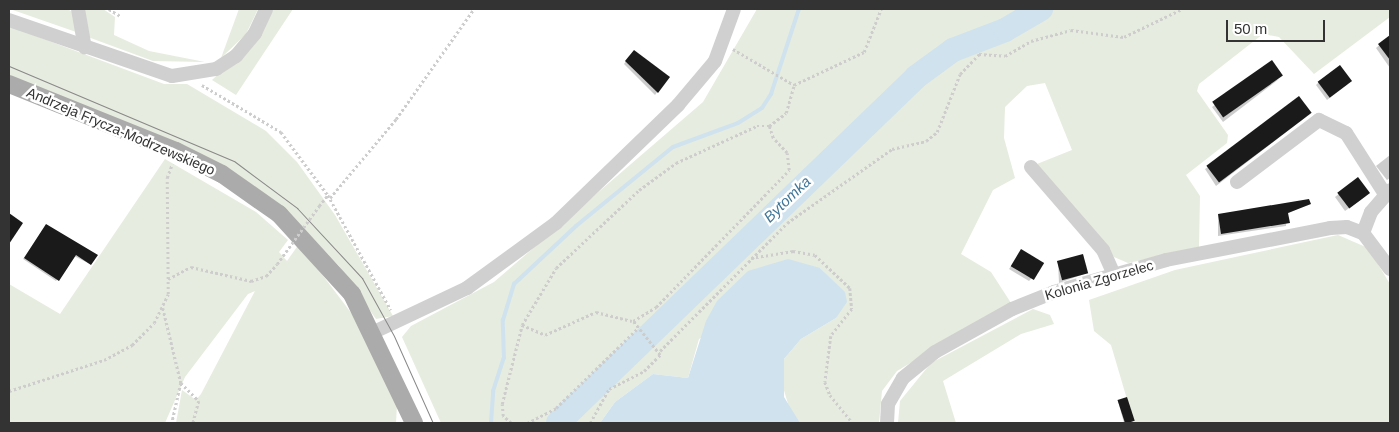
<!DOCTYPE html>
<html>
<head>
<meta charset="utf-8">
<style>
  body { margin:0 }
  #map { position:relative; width:1399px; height:432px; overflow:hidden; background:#fff; font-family:Arial,sans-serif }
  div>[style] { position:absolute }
  .green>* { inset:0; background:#e6ecdf }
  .water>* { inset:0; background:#cfe2ee }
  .shadow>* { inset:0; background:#0003 }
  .stream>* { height:4px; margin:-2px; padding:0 2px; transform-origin:2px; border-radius:2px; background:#cfe2ee }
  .river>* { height:24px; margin:-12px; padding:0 12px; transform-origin:12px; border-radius:12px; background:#cfe2ee }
  .building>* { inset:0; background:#1a1a1a; transform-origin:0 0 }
  .path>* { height:2.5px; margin-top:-1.25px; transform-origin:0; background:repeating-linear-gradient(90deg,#cdcdcd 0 2.5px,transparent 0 5px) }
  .minor>* { height:14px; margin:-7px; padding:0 7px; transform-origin:7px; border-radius:7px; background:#d0d0d0 }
  .major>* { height:18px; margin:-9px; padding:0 9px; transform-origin:9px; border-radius:9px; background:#ababab }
  .tram>* { height:1px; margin:-0.5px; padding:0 0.5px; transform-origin:0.5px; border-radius:0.5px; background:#888 }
  .path-bridge>* { height:2.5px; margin-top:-1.25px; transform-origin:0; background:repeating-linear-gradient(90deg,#cdcdcd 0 2.5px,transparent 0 5px) }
  span { translate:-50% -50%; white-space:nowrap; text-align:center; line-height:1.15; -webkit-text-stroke:5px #fff; paint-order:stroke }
  .street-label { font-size:14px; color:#333 }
  .water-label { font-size:15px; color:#3f7597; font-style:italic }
  .frame { position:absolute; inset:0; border:10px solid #333; pointer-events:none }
  .scale { position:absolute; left:1226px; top:20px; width:99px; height:22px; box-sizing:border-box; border:2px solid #333; border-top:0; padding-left:6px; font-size:15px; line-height:18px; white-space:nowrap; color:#333; -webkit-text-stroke:4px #fff; paint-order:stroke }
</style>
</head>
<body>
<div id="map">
  <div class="green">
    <i style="clip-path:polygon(10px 9px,67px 9px,75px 13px,79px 33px)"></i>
    <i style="clip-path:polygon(82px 9px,103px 9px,115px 17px,114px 35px,149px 51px,205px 62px,153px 61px,88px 37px)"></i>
    <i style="clip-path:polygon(239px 9px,258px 9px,246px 34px,221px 58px)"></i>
    <i style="clip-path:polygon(273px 9px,293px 9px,236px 95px,212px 80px,262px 33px)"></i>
    <i style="clip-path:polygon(757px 9px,1390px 9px,1390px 17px,1314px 74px,1279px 37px,1263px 34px,1199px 84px,1197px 91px,1228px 135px,1227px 143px,1186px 175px,1200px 196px,1199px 247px,1128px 263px,1114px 257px,1037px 164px,1072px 150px,1045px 83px,1027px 86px,1005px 107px,1004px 138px,1015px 178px,993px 190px,961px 254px,991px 272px,1011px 303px,897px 371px,882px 391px,879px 423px,800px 423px,790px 410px,782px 384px,784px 359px,801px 339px,836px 318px,845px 293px,820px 268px,699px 339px,688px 378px,653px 374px,615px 402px,600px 423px,441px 423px,402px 337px,411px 326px,494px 282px,703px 102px)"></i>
    <i style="clip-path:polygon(9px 26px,164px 84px,187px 84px,266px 131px,297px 162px,335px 215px,393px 316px,376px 319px,339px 266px,294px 218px,9px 76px)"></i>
    <i style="clip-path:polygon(165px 159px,256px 212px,288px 240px,279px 252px,287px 261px,299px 244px,355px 318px,397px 405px,396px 423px,176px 423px,182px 390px,196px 400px,201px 394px,255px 291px,248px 294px,185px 377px,165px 423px,9px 423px,9px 284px,60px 314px)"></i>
    <i style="clip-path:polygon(1338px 235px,1368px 248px,1390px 284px,1390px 423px,1134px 423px,1111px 345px,1094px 331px,1089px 300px,1175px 270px)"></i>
    <i style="clip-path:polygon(1033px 309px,1050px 315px,1054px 324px,1021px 334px,943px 381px,956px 423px,898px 423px,900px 401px,931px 363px)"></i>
  </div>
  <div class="water">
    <i style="clip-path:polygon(788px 259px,820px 268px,845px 292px,847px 302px,836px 318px,801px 339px,784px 359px,784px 397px,800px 423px,600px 423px,615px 402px,653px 374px,688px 378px,706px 321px,717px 301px,748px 271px)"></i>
  </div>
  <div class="shadow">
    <i style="clip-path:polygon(1390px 36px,1390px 68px,1376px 48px)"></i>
    <i style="clip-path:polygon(631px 54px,668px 78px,655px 95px,624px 64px)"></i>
    <i style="clip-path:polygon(1279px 79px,1223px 122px,1212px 107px,1215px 105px)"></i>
    <i style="clip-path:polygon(1319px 82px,1348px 84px,1327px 100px,1316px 85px)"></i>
    <i style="clip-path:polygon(1307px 116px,1216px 186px,1205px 169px,1208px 167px)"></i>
    <i style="clip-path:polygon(1390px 155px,1390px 178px,1387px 180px,1376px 166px)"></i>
    <i style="clip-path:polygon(1358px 179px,1366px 196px,1345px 211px,1335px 197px)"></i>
    <i style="clip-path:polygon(1309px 203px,1287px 214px,1286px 226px,1218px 236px,1218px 215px)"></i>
    <i style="clip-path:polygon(45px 227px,90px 264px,74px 256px,56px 281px,23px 259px)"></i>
    <i style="clip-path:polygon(1019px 254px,1032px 278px,1029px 281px,1009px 269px)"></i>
    <i style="clip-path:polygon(1058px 262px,1087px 273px,1059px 283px)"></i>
    <i style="clip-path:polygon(1118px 401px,1133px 421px,1132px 422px,1124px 423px)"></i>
  </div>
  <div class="stream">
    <i style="left:491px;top:423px;width:32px;rotate:-86deg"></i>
    <i style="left:493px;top:391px;width:35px;rotate:-72deg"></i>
    <i style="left:504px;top:358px;width:38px;rotate:-92deg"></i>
    <i style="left:503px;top:320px;width:38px;rotate:-73deg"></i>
    <i style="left:514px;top:284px;width:85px;rotate:-43.1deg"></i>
    <i style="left:576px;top:226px;width:125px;rotate:-39.2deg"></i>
    <i style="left:673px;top:147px;width:69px;rotate:-20.3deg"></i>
    <i style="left:738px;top:123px;width:28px;rotate:-32deg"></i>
    <i style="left:762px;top:108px;width:17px;rotate:-57deg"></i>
    <i style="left:771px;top:94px;width:89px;rotate:-71.8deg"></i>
  </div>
  <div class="river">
    <i style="left:558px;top:423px;width:498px;rotate:-44deg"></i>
    <i style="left:916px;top:77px;width:46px;rotate:-36.1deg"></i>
    <i style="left:953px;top:50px;width:56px;rotate:-21deg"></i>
    <i style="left:1005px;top:30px;width:42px;rotate:-30.3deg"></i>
  </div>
  <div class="building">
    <i style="clip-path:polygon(1390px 35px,1390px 60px,1378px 44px)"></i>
    <i style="clip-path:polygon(634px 50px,670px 77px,658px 93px,625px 61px)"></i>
    <i style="left:1272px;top:60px;width:19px;height:73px;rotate:55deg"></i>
    <i style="left:1340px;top:65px;width:20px;height:28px;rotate:53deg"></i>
    <i style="left:1299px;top:96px;width:21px;height:116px;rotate:53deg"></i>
    <i style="left:1358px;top:177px;width:20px;height:26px;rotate:53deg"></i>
    <i style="clip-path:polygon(1309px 199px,1311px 204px,1288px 213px,1290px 223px,1221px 234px,1218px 214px)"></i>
    <i style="clip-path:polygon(9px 213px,23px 223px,9px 244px)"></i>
    <i style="clip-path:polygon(46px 224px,98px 255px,91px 265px,76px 255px,59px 281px,24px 258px)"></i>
    <i style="left:1021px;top:249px;width:27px;height:20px;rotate:31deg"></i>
    <i style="left:1083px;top:254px;width:20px;height:27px;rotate:75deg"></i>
    <i style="left:1127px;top:397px;width:25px;height:10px;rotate:72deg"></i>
  </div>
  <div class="path">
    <i style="left:109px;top:9px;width:13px;rotate:32deg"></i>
    <i style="left:733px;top:49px;width:71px;rotate:30.5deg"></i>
    <i style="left:794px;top:85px;width:77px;rotate:-25.2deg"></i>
    <i style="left:864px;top:52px;width:46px;rotate:-68.4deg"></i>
    <i style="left:202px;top:85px;width:92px;rotate:30.7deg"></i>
    <i style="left:281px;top:132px;width:79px;rotate:53.3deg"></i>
    <i style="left:328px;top:195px;width:131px;rotate:61.3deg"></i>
    <i style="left:330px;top:198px;width:103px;rotate:-50.1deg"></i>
    <i style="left:396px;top:119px;width:135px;rotate:-54.7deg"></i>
    <i style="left:319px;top:206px;width:14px;rotate:-51deg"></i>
    <i style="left:751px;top:258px;width:43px;rotate:-9.5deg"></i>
    <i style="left:793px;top:251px;width:22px;rotate:10deg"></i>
    <i style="left:815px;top:255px;width:48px;rotate:43.3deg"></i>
    <i style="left:850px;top:288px;width:21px;rotate:85deg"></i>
    <i style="left:852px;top:309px;width:34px;rotate:128deg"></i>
    <i style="left:831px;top:336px;width:46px;rotate:97.4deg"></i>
    <i style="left:825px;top:382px;width:14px;rotate:69deg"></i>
    <i style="left:830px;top:395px;width:36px;rotate:51deg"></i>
    <i style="left:168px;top:279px;width:26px;rotate:-28deg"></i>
    <i style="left:191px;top:267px;width:62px;rotate:13.1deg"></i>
    <i style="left:251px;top:281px;width:16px;rotate:-18deg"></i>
    <i style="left:266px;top:276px;width:16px;rotate:-47deg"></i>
    <i style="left:163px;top:308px;width:77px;rotate:76.5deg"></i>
    <i style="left:181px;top:383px;width:41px;rotate:102.7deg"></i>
    <i style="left:522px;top:325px;width:25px;rotate:23deg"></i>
    <i style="left:545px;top:335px;width:56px;rotate:-24.3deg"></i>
    <i style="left:596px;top:312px;width:37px;rotate:14deg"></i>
    <i style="left:660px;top:351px;width:180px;rotate:-45.2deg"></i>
    <i style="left:787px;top:223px;width:128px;rotate:-35.2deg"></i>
    <i style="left:892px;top:149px;width:35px;rotate:-13deg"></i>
    <i style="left:926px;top:141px;width:14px;rotate:-39deg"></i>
    <i style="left:937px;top:132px;width:62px;rotate:-68.4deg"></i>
    <i style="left:960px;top:74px;width:28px;rotate:-46deg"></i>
    <i style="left:979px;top:54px;width:26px;rotate:4deg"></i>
    <i style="left:1005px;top:56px;width:30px;rotate:-30deg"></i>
    <i style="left:1031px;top:41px;width:41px;rotate:-15.4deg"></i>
    <i style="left:1071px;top:30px;width:53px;rotate:7.5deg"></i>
    <i style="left:1124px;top:37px;width:64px;rotate:-25.8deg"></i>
    <i style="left:181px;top:383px;width:25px;rotate:45deg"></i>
    <i style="left:199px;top:401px;width:23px;rotate:105deg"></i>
    <i style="left:9px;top:391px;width:100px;rotate:-18.1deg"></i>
    <i style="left:104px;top:360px;width:32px;rotate:-28deg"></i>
    <i style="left:132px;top:345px;width:31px;rotate:-45deg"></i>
    <i style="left:154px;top:323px;width:32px;rotate:-64deg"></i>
    <i style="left:168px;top:294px;width:116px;rotate:-90.5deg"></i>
    <i style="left:167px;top:178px;width:15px;rotate:-70deg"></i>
    <i style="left:511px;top:423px;width:11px;rotate:-139deg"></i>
    <i style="left:503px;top:416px;width:12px;rotate:-95deg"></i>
    <i style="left:502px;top:404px;width:81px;rotate:-75.8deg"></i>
    <i style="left:522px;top:325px;width:66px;rotate:-59.2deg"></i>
    <i style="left:556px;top:268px;width:114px;rotate:-43.2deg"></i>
    <i style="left:639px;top:190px;width:46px;rotate:-36.1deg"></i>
    <i style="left:676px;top:163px;width:89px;rotate:-24.6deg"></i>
    <i style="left:757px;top:126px;width:12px"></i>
    <i style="left:527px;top:423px;width:33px;rotate:-27deg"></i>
    <i style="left:556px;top:408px;width:115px;rotate:-44.3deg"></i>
    <i style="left:590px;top:423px;width:39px;rotate:-61deg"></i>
    <i style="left:609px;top:389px;width:39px;rotate:-27deg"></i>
    <i style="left:644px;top:371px;width:23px;rotate:-45deg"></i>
    <i style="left:660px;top:355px;width:43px;rotate:-128.5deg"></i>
    <i style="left:633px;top:321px;width:27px;rotate:-31deg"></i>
    <i style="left:656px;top:307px;width:191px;rotate:-45.8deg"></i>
    <i style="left:789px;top:170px;width:17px;rotate:-97deg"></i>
    <i style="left:787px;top:153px;width:21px;rotate:-133deg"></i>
    <i style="left:773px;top:138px;width:13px;rotate:-108deg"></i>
    <i style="left:769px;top:126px;width:21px;rotate:-37deg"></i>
    <i style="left:786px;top:113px;width:29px;rotate:-74deg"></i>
  </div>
  <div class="minor">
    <i style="left:78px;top:9px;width:39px;rotate:80deg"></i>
    <i style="left:9px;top:20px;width:172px;rotate:19deg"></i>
    <i style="left:172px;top:76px;width:45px;rotate:-9deg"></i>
    <i style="left:216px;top:69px;width:24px;rotate:-33deg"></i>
    <i style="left:236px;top:56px;width:30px;rotate:-50deg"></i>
    <i style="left:255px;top:33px;width:26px;rotate:-65deg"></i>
    <i style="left:1031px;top:167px;width:110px;rotate:49.1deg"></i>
    <i style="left:1103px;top:250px;width:27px;rotate:66deg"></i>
    <i style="left:1237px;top:182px;width:103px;rotate:-37.1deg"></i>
    <i style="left:1319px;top:120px;width:30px;rotate:26deg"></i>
    <i style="left:1346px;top:133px;width:72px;rotate:57.4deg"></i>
    <i style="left:1363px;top:233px;width:22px;rotate:-69deg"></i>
    <i style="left:1371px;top:212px;width:29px;rotate:-49deg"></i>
    <i style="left:374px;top:332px;width:103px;rotate:-25.3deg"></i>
    <i style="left:467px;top:288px;width:110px;rotate:-36.1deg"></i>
    <i style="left:556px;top:223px;width:170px;rotate:-44deg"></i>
    <i style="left:678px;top:105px;width:57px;rotate:-49.9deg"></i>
    <i style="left:715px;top:61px;width:55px;rotate:-69.9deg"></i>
    <i style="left:887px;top:423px;width:19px;rotate:-87deg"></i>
    <i style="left:888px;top:404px;width:30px;rotate:-60deg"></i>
    <i style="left:903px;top:378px;width:41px;rotate:-39.1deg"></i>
    <i style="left:935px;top:352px;width:88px;rotate:-29.2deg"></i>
    <i style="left:1012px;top:309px;width:45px;rotate:-22deg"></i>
    <i style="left:1054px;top:292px;width:116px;rotate:-15.9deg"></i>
    <i style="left:1166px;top:260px;width:167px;rotate:-11deg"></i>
    <i style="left:1330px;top:228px;width:17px;rotate:-3deg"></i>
    <i style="left:1347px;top:227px;width:17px;rotate:21deg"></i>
    <i style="left:1363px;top:233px;width:45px;rotate:53.1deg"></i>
  </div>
  <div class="major">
    <i style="left:9px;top:84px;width:180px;rotate:21.9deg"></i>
    <i style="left:176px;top:151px;width:51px;rotate:26.6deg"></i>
    <i style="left:222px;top:174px;width:70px;rotate:35.1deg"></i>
    <i style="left:279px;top:214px;width:108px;rotate:47.6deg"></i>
    <i style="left:352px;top:294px;width:143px;rotate:64.3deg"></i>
  </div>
  <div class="tram">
    <i style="left:9px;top:66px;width:244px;rotate:22.9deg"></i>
    <i style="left:234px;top:161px;width:79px;rotate:36.7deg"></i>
    <i style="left:297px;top:208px;width:96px;rotate:47.1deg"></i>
    <i style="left:362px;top:278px;width:66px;rotate:61.1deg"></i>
    <i style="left:394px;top:336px;width:95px;rotate:65.9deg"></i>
  </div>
  <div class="path-bridge">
    <i style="left:277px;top:264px;width:72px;rotate:-54.1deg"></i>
  </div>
  <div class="street-label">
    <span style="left:121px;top:131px;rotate:23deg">Andrzeja Frycza-Modrzewskiego</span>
    <span style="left:1099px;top:280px;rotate:-16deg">Kolonia Zgorzelec</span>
  </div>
  <div class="water-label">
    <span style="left:787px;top:199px;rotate:-44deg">Bytomka</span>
  </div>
  <div class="frame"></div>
  <div class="scale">50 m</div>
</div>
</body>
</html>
